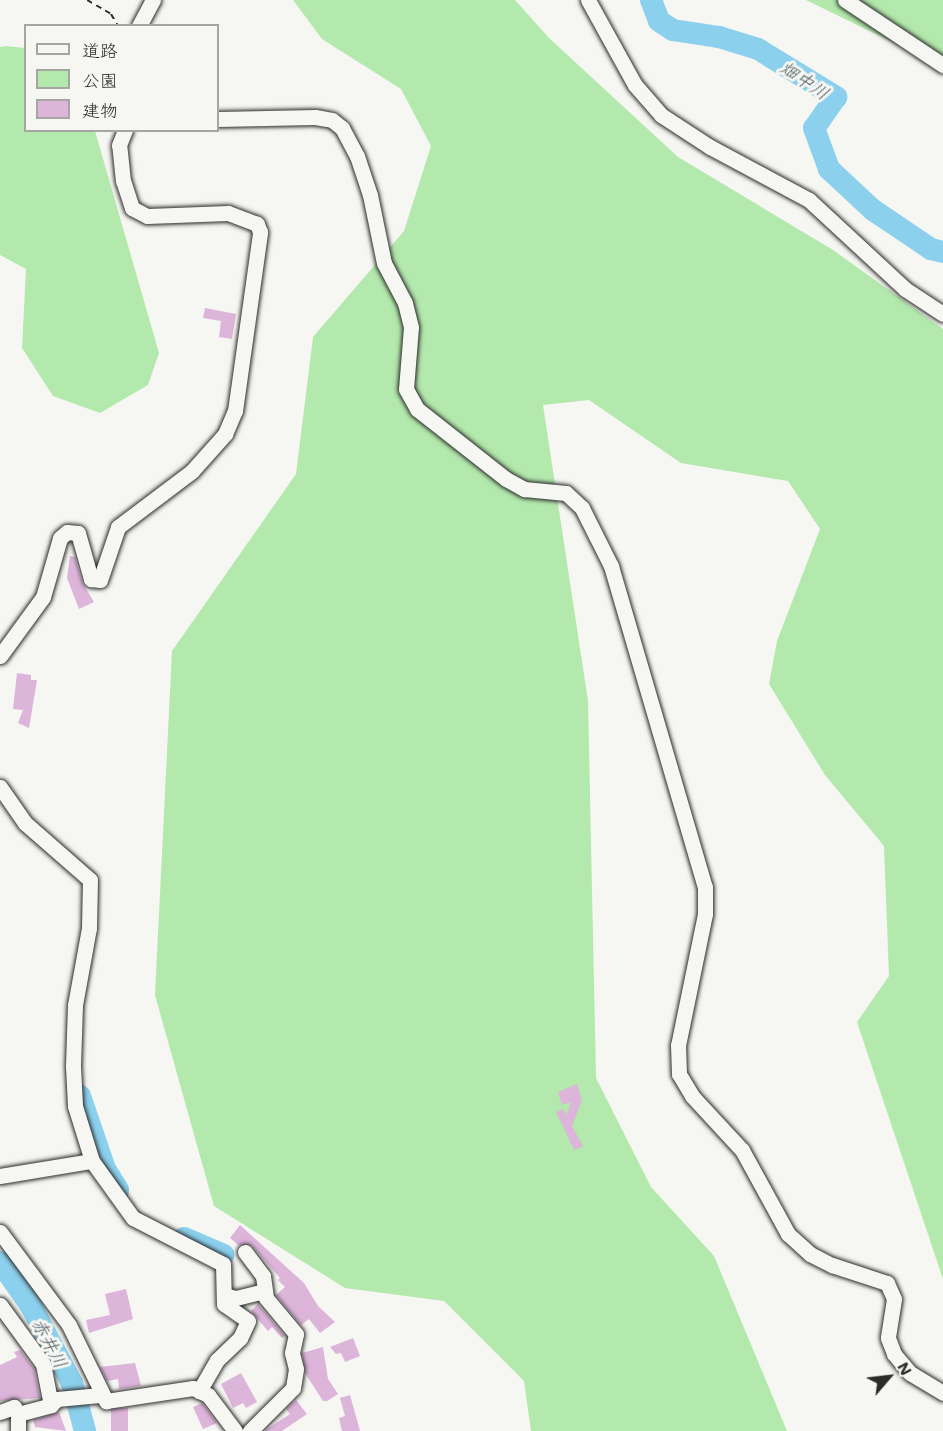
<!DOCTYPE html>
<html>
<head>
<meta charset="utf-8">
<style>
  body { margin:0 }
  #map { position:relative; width:943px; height:1431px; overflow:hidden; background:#f6f6f2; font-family:Mali,"Klee One",sans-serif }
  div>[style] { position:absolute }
  .green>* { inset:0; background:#b3e9ac }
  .river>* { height:22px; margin:-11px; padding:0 11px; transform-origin:11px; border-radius:11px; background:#8bd0ed }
  .building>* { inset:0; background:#ddb4da; transform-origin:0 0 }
  .path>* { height:2px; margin-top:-1px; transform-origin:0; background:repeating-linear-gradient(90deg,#2b2b2b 0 6px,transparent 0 10.5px) }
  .roads { filter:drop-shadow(0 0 2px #2b2b2b) drop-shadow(0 0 2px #2b2b2b) }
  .minor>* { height:15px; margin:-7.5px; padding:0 7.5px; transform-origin:7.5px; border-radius:7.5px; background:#f6f6f2 }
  span { translate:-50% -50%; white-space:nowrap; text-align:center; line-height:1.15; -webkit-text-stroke:6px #f6f6f2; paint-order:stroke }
  .water-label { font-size:18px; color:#43545c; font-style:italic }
  .legend { position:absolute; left:24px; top:24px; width:195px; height:108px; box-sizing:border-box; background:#f6f6f2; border:2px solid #a5a5a2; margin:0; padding:8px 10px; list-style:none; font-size:18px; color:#2b2b2b }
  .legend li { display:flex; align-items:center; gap:12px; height:30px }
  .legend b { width:30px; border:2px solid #a5a5a2 }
  .north { position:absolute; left:859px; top:1347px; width:60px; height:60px; -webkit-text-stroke:4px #f6f6f2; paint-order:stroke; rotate:62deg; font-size:16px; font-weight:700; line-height:24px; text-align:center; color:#2b2b2b }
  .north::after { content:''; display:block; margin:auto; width:21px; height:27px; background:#2b2b2b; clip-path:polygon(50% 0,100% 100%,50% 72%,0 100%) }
</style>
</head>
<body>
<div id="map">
  <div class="green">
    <i style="clip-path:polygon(293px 0,515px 0,549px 38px,678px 157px,833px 250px,943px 329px,943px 1279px,857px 1022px,889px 976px,884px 846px,825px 775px,769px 684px,777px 641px,820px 529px,788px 481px,681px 463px,589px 400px,543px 405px,588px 701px,596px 1078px,651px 1187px,714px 1256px,787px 1431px,531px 1431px,524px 1381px,444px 1301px,345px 1288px,214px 1206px,155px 995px,172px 651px,296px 474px,313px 337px,404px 231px,431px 146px,401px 89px,322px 39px)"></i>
    <i style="clip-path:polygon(806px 0,943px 0,943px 67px)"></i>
    <i style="clip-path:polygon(6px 46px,25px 48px,26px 130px,95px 131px,159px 353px,148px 385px,100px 413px,53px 396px,22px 348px,26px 269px,0 255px,0 47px)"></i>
  </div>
  <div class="river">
    <i style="left:651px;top:0;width:22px;rotate:69deg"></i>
    <i style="left:659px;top:21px;width:17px;rotate:33deg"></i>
    <i style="left:673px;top:30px;width:47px;rotate:8.7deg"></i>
    <i style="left:719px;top:37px;width:41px;rotate:17.1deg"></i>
    <i style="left:758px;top:49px;width:92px;rotate:31.6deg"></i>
    <i style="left:836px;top:97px;width:38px;rotate:125deg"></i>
    <i style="left:814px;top:128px;width:44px;rotate:69.9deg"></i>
    <i style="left:829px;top:169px;width:60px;rotate:43deg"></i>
    <i style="left:873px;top:210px;width:70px;rotate:33.9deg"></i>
    <i style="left:931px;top:249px;width:12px;rotate:14deg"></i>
    <i style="left:80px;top:1096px;width:77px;rotate:71.1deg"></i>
    <i style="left:105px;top:1169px;width:25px;rotate:58deg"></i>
    <i style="left:184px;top:1238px;width:43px;rotate:23deg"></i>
    <i style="left:0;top:1262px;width:54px;rotate:54.8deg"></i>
    <i style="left:31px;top:1306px;width:87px;rotate:62deg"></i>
    <i style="left:72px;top:1383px;width:50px;rotate:74.8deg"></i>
  </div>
  <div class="building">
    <i style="clip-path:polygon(205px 308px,236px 314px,232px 339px,219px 337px,221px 321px,203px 318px)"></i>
    <i style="clip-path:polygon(70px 556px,75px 557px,82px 582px,94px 602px,79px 609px,67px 578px)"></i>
    <i style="clip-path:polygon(17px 673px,31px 675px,31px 680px,37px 680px,29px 728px,18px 723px,23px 710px,13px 709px)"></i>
    <i style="clip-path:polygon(577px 1084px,582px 1100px,572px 1126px,583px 1146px,574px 1150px,556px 1112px,563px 1109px,566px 1115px,571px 1102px,562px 1105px,558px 1092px)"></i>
    <i style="clip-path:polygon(240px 1225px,304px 1283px,318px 1306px,335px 1322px,320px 1333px,309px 1319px,301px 1325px,276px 1295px,285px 1287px,278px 1280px,280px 1278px,252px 1246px,238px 1245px,230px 1238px)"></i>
    <i style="clip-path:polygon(126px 1289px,133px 1319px,89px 1333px,86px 1320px,110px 1315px,105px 1294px)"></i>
    <i style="clip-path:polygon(258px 1304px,285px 1336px,282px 1338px,272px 1327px,268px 1331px,251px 1311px)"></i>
    <i style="clip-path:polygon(353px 1338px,360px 1356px,345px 1362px,341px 1353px,336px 1354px,330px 1347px)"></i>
    <i style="clip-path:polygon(323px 1347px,328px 1379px,338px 1394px,327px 1401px,323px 1401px,305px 1373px,302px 1353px)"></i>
    <i style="clip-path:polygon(20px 1350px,34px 1368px,40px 1398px,0 1401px,0 1365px,17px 1357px,14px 1352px)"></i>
    <i style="clip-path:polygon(135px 1363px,141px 1386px,119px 1389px,118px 1379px,107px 1381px,100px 1367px)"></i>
    <i style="clip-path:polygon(241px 1373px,257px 1402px,246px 1408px,243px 1403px,233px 1408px,221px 1384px)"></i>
    <i style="clip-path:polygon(350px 1395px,357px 1420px,360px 1431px,342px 1431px,339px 1418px,345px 1416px,340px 1398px)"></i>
    <i style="clip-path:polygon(296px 1400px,307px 1414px,282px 1431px,264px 1431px,290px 1414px,286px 1409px)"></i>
    <i style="clip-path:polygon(202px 1403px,217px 1423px,203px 1429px,193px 1407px)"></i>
    <i style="left:128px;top:1408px;width:23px;height:17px;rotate:90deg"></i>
    <i style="clip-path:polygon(59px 1412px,66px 1431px,35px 1427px,33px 1420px)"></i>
  </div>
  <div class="path">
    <i style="left:87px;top:0;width:28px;rotate:30deg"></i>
    <i style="left:111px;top:14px;width:14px;rotate:60deg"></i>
  </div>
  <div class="roads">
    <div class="minor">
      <i style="left:588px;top:0;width:97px;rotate:61.1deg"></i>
      <i style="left:635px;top:85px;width:40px;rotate:49deg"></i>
      <i style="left:661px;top:115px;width:59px;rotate:33.1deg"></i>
      <i style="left:710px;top:147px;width:112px;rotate:28.2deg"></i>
      <i style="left:809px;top:200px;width:131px;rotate:42.8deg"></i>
      <i style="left:905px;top:289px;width:45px;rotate:33.3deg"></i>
      <i style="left:845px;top:0;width:118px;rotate:33.6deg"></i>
      <i style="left:139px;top:26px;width:30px;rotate:-62deg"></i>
      <i style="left:218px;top:119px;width:97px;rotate:-1.2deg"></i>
      <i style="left:315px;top:117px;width:17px;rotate:10deg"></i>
      <i style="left:332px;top:120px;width:13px;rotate:39deg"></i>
      <i style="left:342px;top:128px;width:32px;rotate:62deg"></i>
      <i style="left:357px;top:156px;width:41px;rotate:71.6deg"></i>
      <i style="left:370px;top:195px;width:69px;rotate:78.4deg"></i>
      <i style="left:384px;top:263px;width:45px;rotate:62.3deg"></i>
      <i style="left:405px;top:303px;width:25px;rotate:76deg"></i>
      <i style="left:411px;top:327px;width:62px;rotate:94.6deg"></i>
      <i style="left:406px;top:389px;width:23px;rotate:61deg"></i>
      <i style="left:417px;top:409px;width:113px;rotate:38.2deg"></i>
      <i style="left:506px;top:479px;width:21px;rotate:29deg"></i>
      <i style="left:524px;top:489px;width:42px;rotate:5.4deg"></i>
      <i style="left:566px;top:493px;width:22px;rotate:43deg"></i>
      <i style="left:582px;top:508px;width:65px;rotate:63.4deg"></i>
      <i style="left:611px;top:566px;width:334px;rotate:73.7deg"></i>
      <i style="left:705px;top:887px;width:27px;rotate:90deg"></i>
      <i style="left:705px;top:914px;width:134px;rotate:101.6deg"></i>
      <i style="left:678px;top:1045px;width:29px;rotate:88deg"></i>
      <i style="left:679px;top:1074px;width:26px;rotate:59deg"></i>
      <i style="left:692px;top:1096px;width:74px;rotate:47.2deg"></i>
      <i style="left:742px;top:1150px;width:96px;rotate:61.3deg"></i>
      <i style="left:788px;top:1234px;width:30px;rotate:42deg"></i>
      <i style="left:810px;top:1254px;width:25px;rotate:27deg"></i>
      <i style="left:832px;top:1265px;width:58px;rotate:18.1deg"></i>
      <i style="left:887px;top:1283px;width:17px;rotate:66deg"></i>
      <i style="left:894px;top:1299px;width:39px;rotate:99deg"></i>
      <i style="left:888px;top:1338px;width:17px;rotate:69deg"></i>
      <i style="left:894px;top:1354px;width:25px;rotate:50deg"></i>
      <i style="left:910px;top:1373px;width:39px;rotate:31deg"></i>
      <i style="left:0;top:656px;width:73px;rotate:-53.9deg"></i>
      <i style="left:43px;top:597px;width:61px;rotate:-73.9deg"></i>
      <i style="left:60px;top:538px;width:9px;rotate:-41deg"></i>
      <i style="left:67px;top:532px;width:11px;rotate:5deg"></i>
      <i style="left:78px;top:533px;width:48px;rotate:74.2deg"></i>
      <i style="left:91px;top:579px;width:9px;rotate:6deg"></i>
      <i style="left:100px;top:580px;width:56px;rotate:-71.2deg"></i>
      <i style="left:118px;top:527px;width:93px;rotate:-37.1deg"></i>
      <i style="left:192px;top:471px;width:50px;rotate:-48.3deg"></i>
      <i style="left:225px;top:434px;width:25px;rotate:-67deg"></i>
      <i style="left:235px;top:411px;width:181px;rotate:-82deg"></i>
      <i style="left:260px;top:232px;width:9px;rotate:-111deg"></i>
      <i style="left:257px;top:224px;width:31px;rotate:-159deg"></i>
      <i style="left:228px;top:213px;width:81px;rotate:177.9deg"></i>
      <i style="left:147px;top:216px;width:17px;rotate:-152deg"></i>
      <i style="left:132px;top:208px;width:28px;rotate:-108deg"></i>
      <i style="left:123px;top:181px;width:36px;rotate:-96deg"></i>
      <i style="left:119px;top:145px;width:16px;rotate:-68deg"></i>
      <i style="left:0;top:787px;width:44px;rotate:55.2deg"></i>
      <i style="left:25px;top:823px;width:86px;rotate:41.2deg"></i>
      <i style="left:90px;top:880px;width:48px;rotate:91.2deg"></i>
      <i style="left:89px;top:928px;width:78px;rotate:100.3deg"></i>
      <i style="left:75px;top:1005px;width:61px;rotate:91.9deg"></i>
      <i style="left:73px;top:1066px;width:40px;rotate:87.1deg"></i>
      <i style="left:75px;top:1106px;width:58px;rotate:72.8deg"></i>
      <i style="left:92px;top:1161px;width:70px;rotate:54.3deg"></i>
      <i style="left:133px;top:1218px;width:101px;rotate:27.1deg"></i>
      <i style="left:223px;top:1264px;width:40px;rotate:88.6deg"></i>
      <i style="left:224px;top:1304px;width:29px;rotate:35deg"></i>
      <i style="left:248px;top:1321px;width:19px;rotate:115deg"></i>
      <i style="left:240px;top:1338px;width:32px;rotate:136deg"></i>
      <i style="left:217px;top:1360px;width:36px;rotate:120deg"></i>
      <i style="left:0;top:1176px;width:93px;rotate:-9.3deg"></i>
      <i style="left:0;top:1232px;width:116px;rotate:53.4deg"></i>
      <i style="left:69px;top:1325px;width:85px;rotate:64deg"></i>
      <i style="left:106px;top:1401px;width:88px;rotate:-8.5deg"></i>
      <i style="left:193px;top:1388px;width:17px;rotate:25deg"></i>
      <i style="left:208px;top:1395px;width:45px;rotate:53.1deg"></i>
      <i style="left:245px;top:1252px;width:30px;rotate:53deg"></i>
      <i style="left:263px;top:1276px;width:22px;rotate:82deg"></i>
      <i style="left:266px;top:1298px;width:47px;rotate:50.2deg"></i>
      <i style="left:296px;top:1334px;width:19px;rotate:102deg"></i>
      <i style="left:292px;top:1353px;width:16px;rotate:76deg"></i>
      <i style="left:296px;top:1369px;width:19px;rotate:99deg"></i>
      <i style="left:293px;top:1388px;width:61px;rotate:135deg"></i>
      <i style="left:224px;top:1295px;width:12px;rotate:14deg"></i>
      <i style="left:236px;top:1298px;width:29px;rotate:-14deg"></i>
      <i style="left:0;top:1305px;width:73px;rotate:53.9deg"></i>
      <i style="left:43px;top:1364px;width:42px;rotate:79deg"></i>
      <i style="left:51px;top:1405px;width:8px;rotate:-45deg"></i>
      <i style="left:57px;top:1399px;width:43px;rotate:-5.3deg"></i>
      <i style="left:0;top:1412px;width:15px;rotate:-20deg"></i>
      <i style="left:14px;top:1407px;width:8px;rotate:60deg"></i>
      <i style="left:18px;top:1431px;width:17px;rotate:-90deg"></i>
      <i style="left:18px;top:1414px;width:34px;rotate:-15deg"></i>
    </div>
  </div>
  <div class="water-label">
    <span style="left:805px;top:80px;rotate:34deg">畑中川</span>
    <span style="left:50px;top:1343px;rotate:62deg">赤井川</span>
  </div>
  <ul class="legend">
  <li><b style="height:8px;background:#f6f6f2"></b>道路</li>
  <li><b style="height:16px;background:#b3e9ac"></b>公園</li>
  <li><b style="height:16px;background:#ddb4da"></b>建物</li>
  </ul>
  <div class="north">N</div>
</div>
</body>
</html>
